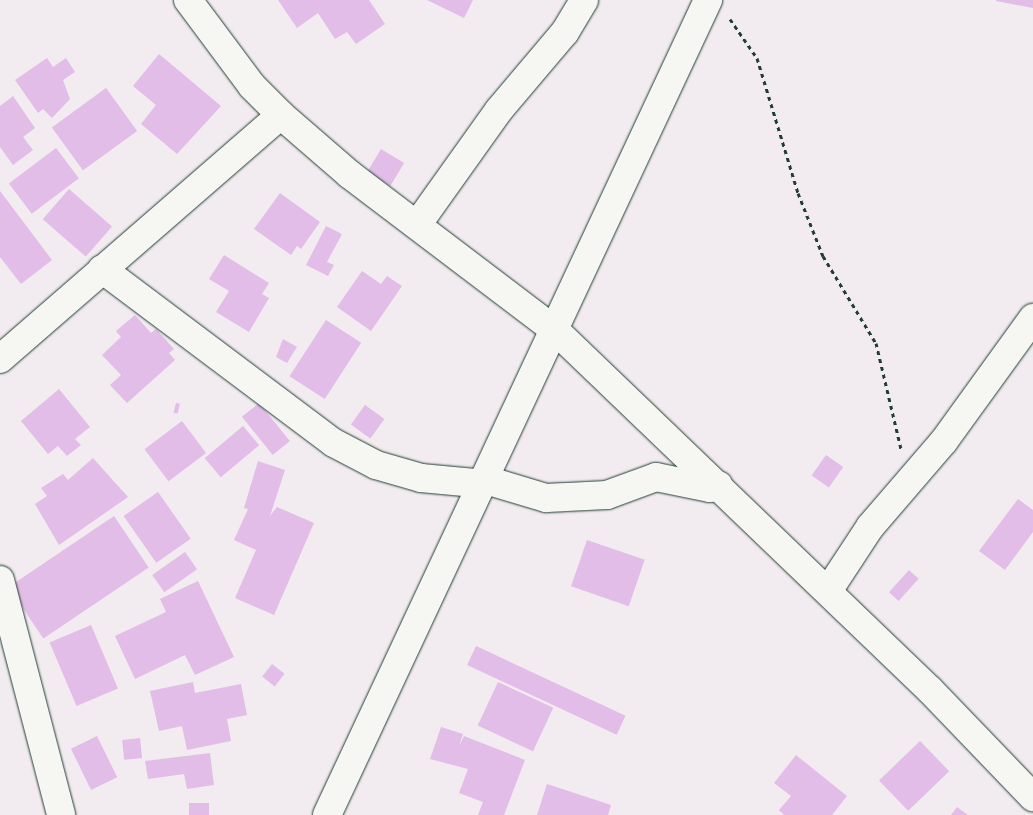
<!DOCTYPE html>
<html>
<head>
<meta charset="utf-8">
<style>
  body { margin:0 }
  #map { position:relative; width:1033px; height:815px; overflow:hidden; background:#f2ebf0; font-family:"Balsamiq Sans",sans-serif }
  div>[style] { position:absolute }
  .building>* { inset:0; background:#e1bde8; transform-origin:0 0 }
  .path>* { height:3px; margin-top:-1.5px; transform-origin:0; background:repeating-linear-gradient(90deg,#1f3d34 0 4px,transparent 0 8px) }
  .roads { filter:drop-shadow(0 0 1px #1f3d34) drop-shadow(0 0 1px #1f3d34) }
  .minor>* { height:28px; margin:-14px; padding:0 14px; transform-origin:14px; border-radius:14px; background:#f6f6f2 }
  span { translate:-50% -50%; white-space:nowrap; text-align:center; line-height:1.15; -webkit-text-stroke:4px #f6f6f2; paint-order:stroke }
</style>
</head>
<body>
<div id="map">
  <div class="building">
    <i style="clip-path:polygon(278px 0,369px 0,385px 24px,356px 44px,347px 32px,335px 39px,318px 13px,297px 28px)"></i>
    <i style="clip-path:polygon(427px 0,473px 0,464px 18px)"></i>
    <i style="clip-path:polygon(996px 0,1033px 0,1033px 8px,996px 1px)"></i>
    <i style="clip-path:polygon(159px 54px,221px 106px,177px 154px,141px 124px,156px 105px,133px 86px)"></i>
    <i style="clip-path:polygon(47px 58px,53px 67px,66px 58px,75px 72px,63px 80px,70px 99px,52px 118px,43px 109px,38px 113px,15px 80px)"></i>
    <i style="left:106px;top:88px;width:53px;height:67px;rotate:54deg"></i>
    <i style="clip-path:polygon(13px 96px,35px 128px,23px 137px,33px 150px,13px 165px,0 147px,0 106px)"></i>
    <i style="left:56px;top:148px;width:38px;height:59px;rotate:53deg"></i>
    <i style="left:381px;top:149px;width:27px;height:27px;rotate:31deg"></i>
    <i style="left:69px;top:189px;width:57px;height:40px;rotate:41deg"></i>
    <i style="clip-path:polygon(0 191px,52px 260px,21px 284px,0 257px)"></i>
    <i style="clip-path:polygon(280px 193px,320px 222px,301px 249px,297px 246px,291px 255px,254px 229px)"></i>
    <i style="clip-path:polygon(326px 226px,342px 234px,327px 262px,334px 265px,328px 276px,306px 265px)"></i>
    <i style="clip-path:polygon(224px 255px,269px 283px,262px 294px,269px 298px,249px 332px,216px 312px,229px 291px,209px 279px)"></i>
    <i style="clip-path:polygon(362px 271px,381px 284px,387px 276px,402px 286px,371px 331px,337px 307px)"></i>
    <i style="clip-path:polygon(135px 315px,151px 333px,156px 329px,174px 349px,169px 353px,175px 360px,127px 403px,110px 385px,121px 375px,102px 355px,121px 337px,116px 331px)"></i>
    <i style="left:326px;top:320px;width:42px;height:67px;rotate:33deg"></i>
    <i style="clip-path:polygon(283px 339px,297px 347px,287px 363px,276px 357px)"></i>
    <i style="clip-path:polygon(59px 389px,90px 427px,75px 439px,81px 445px,67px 456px,58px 446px,48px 454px,21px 421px)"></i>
    <i style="left:176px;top:403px;width:4px;height:10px;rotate:14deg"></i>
    <i style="left:259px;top:403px;width:49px;height:22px;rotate:51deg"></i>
    <i style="left:365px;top:405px;width:24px;height:24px;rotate:36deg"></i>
    <i style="left:182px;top:421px;width:40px;height:47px;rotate:53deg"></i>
    <i style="left:243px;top:426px;width:25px;height:50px;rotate:50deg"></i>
    <i style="left:826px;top:455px;width:21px;height:25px;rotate:35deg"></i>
    <i style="clip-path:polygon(93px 458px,128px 497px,59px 545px,35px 504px,47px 496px,41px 488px,63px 474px,68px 480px)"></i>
    <i style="clip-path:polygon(258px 461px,285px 470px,270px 516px,277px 507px,314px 523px,274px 615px,235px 598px,256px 550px,234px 540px,248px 509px,244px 508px)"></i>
    <i style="left:158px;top:492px;width:57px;height:42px;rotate:55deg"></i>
    <i style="clip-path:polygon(1018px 499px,1033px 510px,1033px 532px,1005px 570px,979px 551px)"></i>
    <i style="left:114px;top:516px;width:62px;height:127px;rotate:56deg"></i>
    <i style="left:587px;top:540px;width:61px;height:49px;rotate:19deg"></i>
    <i style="left:185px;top:552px;width:21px;height:40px;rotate:55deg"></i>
    <i style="left:909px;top:570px;width:13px;height:30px;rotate:42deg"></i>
    <i style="clip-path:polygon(198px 581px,234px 657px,195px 675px,185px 655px,135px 679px,115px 636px,166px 612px,160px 599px)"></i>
    <i style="left:91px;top:625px;width:69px;height:45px;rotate:67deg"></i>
    <i style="left:476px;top:646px;width:165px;height:21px;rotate:25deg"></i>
    <i style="left:272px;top:664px;width:16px;height:16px;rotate:38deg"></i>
    <i style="clip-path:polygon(193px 682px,195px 693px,241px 684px,247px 715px,227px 719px,231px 741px,187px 750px,182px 726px,159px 731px,150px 691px)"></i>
    <i style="left:498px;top:682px;width:61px;height:48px;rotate:25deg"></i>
    <i style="clip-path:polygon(441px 727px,463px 734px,459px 746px,464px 736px,525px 760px,504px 815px,478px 815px,483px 802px,459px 793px,468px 769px,430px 759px)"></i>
    <i style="left:97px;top:736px;width:46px;height:29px;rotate:64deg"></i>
    <i style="left:140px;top:738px;width:20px;height:18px;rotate:84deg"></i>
    <i style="left:920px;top:741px;width:42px;height:57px;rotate:46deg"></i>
    <i style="clip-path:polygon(210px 753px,214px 785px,187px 789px,184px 774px,148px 779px,145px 761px)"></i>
    <i style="clip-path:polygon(796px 755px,847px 796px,832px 815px,784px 815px,779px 810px,791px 796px,774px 783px)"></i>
    <i style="clip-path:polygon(547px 784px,611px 805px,608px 815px,537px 815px)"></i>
    <i style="left:189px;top:803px;width:20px;height:12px"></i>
    <i style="clip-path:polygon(957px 807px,968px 815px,951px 815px)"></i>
  </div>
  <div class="path">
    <i style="left:730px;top:19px;width:47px;rotate:55.3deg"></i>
    <i style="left:757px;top:58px;width:141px;rotate:73.1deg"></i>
    <i style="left:798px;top:193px;width:68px;rotate:68.4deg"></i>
    <i style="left:823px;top:256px;width:102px;rotate:58.7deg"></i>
    <i style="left:876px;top:343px;width:109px;rotate:76.7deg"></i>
  </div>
  <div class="roads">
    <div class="minor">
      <i style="left:188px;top:0;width:107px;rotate:53.3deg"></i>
      <i style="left:252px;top:86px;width:41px;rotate:45deg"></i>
      <i style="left:281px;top:115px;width:90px;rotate:40.9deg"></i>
      <i style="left:349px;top:174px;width:260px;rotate:37.2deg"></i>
      <i style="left:556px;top:331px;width:518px;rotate:43.83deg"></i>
      <i style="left:930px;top:690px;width:149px;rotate:46.1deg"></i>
      <i style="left:417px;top:225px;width:141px;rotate:-54.5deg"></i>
      <i style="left:499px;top:110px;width:102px;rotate:-49.8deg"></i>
      <i style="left:565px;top:32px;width:37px;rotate:-59deg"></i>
      <i style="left:102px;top:269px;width:290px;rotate:36.9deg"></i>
      <i style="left:334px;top:443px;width:47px;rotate:27.6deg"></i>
      <i style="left:376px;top:465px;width:47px;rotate:16.1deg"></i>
      <i style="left:421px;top:478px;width:54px;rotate:5.3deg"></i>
      <i style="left:475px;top:483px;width:11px;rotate:-15deg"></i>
      <i style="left:486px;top:480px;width:63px;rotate:16.7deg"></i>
      <i style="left:546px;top:498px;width:61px;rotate:-2.8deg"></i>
      <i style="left:607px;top:495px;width:52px;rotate:-20.2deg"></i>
      <i style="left:656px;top:477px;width:55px;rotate:11.5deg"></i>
      <i style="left:710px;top:488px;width:9px;rotate:-18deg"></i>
      <i style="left:0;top:359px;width:372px;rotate:-41deg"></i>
      <i style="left:0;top:580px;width:243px;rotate:75.4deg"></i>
      <i style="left:828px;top:591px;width:77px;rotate:-56.7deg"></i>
      <i style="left:870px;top:527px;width:113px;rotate:-49.3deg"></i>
      <i style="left:944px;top:441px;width:152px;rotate:-54.1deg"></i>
      <i style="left:327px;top:815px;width:900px;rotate:-64.94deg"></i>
    </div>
  </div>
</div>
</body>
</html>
